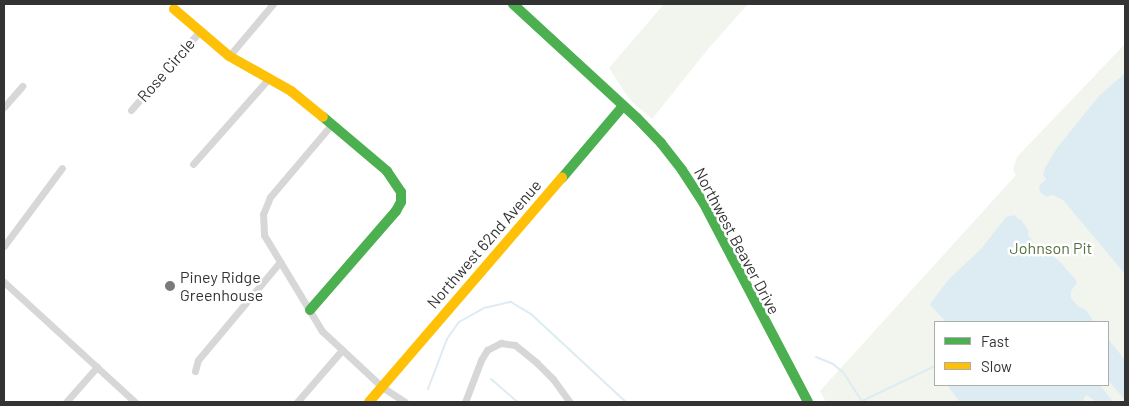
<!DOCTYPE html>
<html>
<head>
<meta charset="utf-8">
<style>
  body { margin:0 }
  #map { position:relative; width:1129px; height:406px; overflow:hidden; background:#fff; font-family:Barlow,sans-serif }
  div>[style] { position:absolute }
  .green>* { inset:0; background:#f1f5ed }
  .water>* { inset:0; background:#ddebf3 }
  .stream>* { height:2px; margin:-1px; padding:0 1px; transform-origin:1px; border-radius:1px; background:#ddebf3 }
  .street>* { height:7px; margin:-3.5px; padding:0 3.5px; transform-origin:3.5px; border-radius:3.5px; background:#d7d7d7 }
  .fast>* { height:10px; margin:-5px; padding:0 5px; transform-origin:5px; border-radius:5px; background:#4caf50 }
  .slow>* { height:10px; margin:-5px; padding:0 5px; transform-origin:5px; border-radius:5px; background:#ffc107 }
  .dots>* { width:14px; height:14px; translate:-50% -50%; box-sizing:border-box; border:2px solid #fff; border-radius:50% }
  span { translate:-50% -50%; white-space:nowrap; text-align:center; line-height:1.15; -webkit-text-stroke:5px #fff; paint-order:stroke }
  .street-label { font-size:16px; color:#333 }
  .park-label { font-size:16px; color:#56703f }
  .poi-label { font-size:16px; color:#333 }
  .left { translate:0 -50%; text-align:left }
  .frame { position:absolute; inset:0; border:5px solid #333; pointer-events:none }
  .legend { position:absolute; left:934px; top:321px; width:175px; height:65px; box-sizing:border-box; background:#fff; border:1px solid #adadad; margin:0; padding:6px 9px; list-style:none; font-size:15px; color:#333 }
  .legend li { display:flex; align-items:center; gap:10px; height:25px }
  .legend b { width:25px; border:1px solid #adadad }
</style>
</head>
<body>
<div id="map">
  <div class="green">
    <i style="clip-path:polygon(664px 4px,748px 4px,708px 49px,652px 119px,630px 100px,609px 68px)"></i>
    <i style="clip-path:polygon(evenodd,1125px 44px,1125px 402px,826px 402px,820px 391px,1016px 175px,1013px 170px,1017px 157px,1125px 44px,935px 322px,1108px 322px,1108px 385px,935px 385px,935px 322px)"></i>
  </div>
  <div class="water">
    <i style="clip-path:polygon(1125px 73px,1125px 274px,1063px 200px,1053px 195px,1046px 197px,1040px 192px,1039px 186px,1046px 179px,1043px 175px,1045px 168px,1057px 148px,1099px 96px)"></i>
    <i style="clip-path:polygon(1014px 215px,1022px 221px,1028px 230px,1028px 235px,1035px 245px,1058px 260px,1076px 280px,1077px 283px,1071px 291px,1071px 298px,1078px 306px,1086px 310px,1094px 322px,946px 322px,931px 306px,930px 304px,949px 279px,981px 249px,1006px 217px)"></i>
    <i style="clip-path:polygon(1108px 339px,1125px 360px,1125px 400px,1108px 380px)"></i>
    <i style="clip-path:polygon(947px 385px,1100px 385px,1113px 402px,1097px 402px,1086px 395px,1082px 402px,960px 402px)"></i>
  </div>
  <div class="stream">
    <i style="left:816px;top:357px;width:18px;rotate:22deg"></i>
    <i style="left:833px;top:364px;width:13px;rotate:39deg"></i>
    <i style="left:843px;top:372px;width:33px;rotate:57deg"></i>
    <i style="left:491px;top:379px;width:35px;rotate:41deg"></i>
    <i style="left:428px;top:389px;width:53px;rotate:-69.2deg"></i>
    <i style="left:447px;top:339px;width:21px;rotate:-55deg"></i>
    <i style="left:459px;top:322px;width:29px;rotate:-29deg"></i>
    <i style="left:484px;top:308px;width:28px;rotate:-13deg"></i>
    <i style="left:511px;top:302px;width:23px;rotate:31deg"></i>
    <i style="left:531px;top:314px;width:129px;rotate:42.8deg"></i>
    <i style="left:862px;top:401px;width:81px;rotate:-25.6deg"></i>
  </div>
  <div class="street">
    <i style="left:229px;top:56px;width:68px;rotate:-49.8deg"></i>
    <i style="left:4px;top:107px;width:28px;rotate:-49deg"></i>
    <i style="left:131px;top:110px;width:105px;rotate:-48.9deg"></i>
    <i style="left:331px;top:125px;width:94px;rotate:130.3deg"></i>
    <i style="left:270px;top:197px;width:18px;rotate:112deg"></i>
    <i style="left:263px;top:214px;width:21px;rotate:87deg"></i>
    <i style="left:264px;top:235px;width:112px;rotate:58.9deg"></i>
    <i style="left:322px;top:331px;width:82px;rotate:43deg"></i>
    <i style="left:382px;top:387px;width:27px;rotate:33deg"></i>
    <i style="left:193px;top:164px;width:115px;rotate:-48.5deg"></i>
    <i style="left:4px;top:246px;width:97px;rotate:-53.4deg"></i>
    <i style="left:4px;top:282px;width:178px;rotate:42.5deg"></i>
    <i style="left:195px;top:371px;width:11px;rotate:-75deg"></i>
    <i style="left:198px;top:360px;width:128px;rotate:-50.1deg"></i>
    <i style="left:66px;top:402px;width:47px;rotate:-48.5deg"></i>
    <i style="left:297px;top:402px;width:69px;rotate:-49.1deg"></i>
    <i style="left:465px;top:402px;width:45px;rotate:-69.1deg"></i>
    <i style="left:481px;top:360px;width:12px;rotate:-59deg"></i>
    <i style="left:487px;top:350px;width:16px;rotate:-27deg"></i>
    <i style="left:501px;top:343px;width:14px;rotate:8deg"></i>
    <i style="left:515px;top:345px;width:27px;rotate:39deg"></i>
    <i style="left:536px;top:362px;width:24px;rotate:45deg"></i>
    <i style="left:553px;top:379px;width:29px;rotate:54deg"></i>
  </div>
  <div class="fast">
    <i style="left:513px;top:4px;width:168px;rotate:42.6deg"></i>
    <i style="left:637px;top:118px;width:35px;rotate:46deg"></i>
    <i style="left:661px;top:143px;width:34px;rotate:52deg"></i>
    <i style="left:682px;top:170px;width:38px;rotate:57deg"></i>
    <i style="left:703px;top:202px;width:226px;rotate:62.3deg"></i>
    <i style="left:562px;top:178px;width:94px;rotate:-49.7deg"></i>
    <i style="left:310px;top:310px;width:131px;rotate:-49deg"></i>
    <i style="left:396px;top:211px;width:10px;rotate:-61deg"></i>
    <i style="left:401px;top:202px;width:10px;rotate:-90deg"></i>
    <i style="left:401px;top:192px;width:25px;rotate:-124deg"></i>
    <i style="left:387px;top:171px;width:84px;rotate:-139.8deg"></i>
  </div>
  <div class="slow">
    <i style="left:174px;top:9px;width:72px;rotate:40.5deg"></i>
    <i style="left:229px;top:56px;width:71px;rotate:29.4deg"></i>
    <i style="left:291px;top:91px;width:41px;rotate:39.1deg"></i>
    <i style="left:369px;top:402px;width:296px;rotate:-49.3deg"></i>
  </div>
  <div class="dots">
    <i style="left:170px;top:286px;background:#7a7a7a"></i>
  </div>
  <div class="street-label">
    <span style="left:166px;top:70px;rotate:-49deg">Rose Circle</span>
    <span style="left:737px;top:241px;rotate:62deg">Northwest Beaver Drive</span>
    <span style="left:484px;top:244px;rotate:-49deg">Northwest 62nd Avenue</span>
  </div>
  <div class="park-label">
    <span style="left:1051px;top:248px">Johnson Pit</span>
  </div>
  <div class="poi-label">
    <span class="left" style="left:180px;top:286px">Piney Ridge<br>Greenhouse</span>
  </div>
  <div class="frame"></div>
  <ul class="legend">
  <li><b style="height:6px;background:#4caf50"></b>Fast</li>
  <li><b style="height:6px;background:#ffc107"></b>Slow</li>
  </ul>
</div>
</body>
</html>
